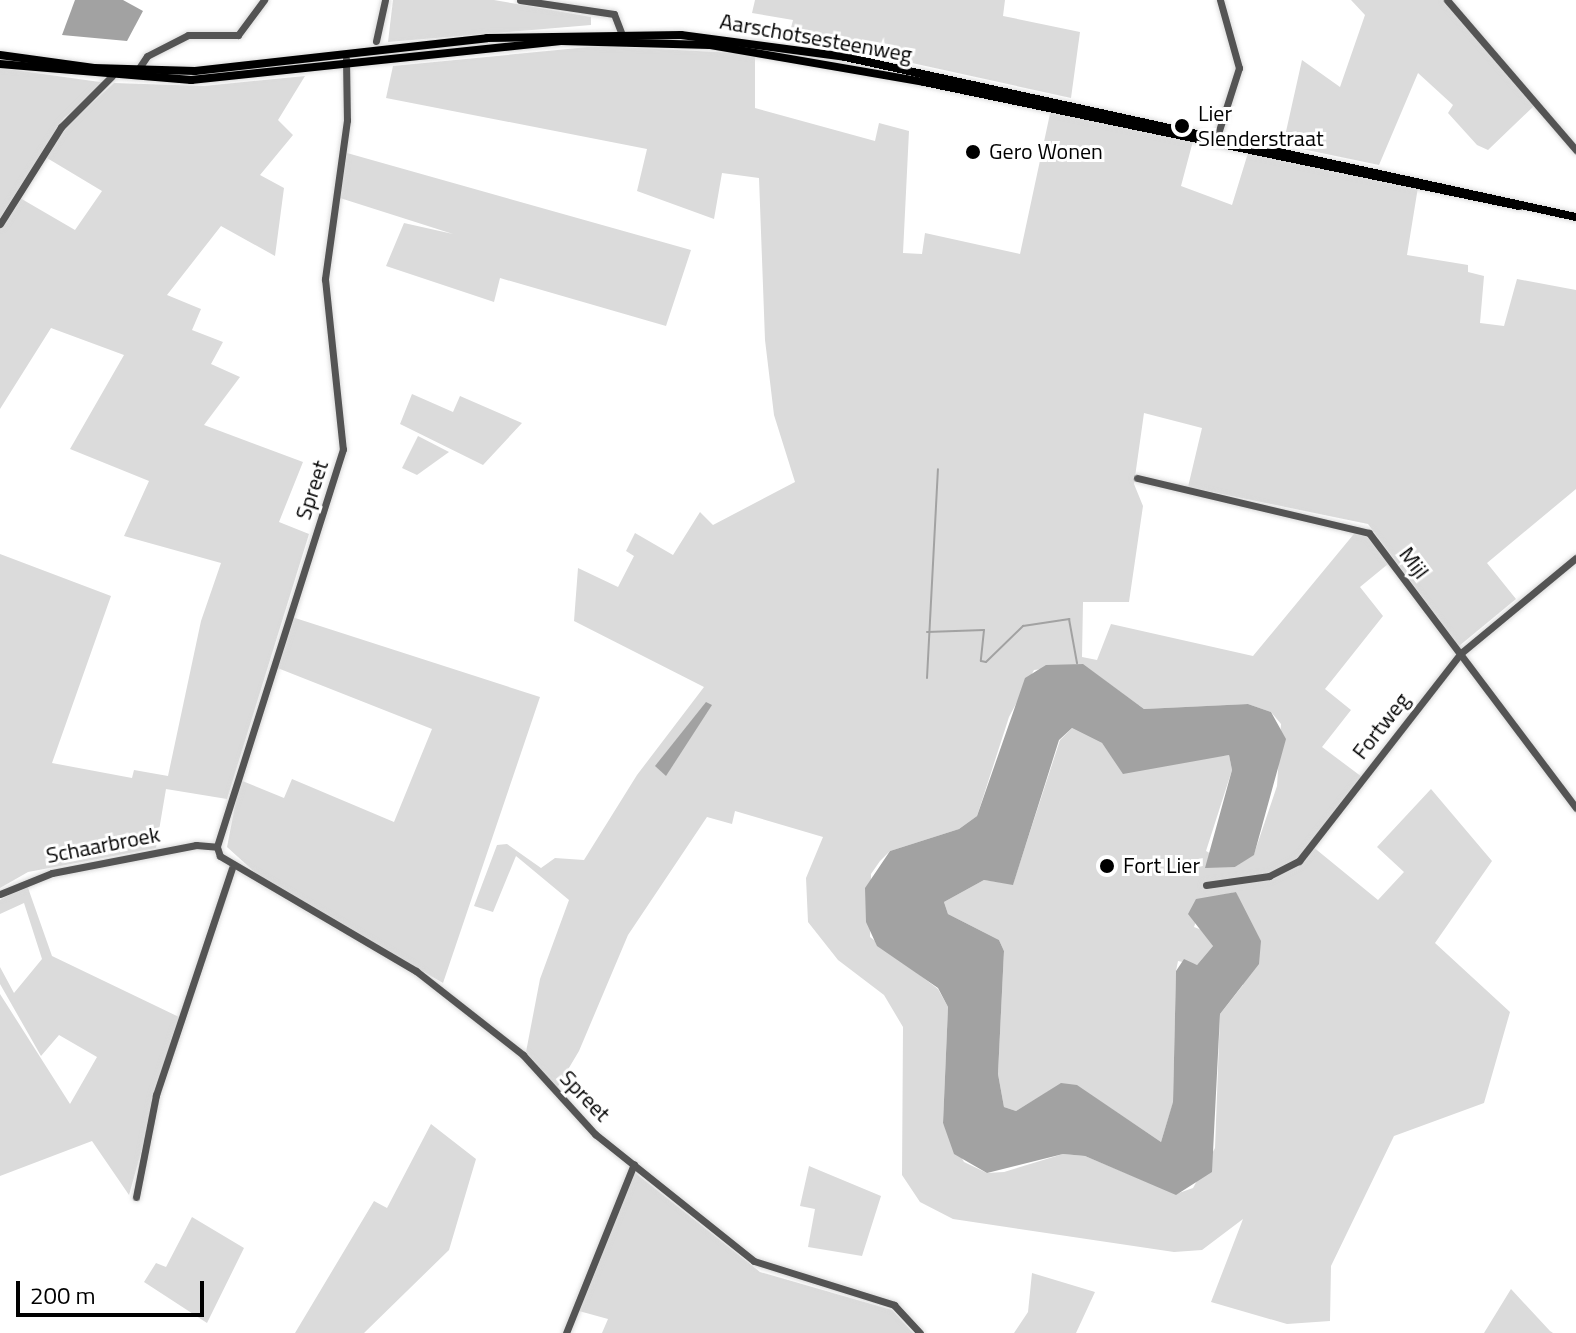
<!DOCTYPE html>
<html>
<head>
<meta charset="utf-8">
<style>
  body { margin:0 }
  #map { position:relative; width:1576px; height:1333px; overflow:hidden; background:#fff; font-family:"Titillium Web",sans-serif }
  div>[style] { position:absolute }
  .green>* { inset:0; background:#dbdbdb }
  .water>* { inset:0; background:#a2a2a2 }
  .stream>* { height:2px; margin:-1px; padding:0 1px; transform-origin:1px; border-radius:1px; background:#a2a2a2 }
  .roads { filter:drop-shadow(0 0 2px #dbdbdb) drop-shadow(0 0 2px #dbdbdb) }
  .minor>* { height:7px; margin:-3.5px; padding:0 3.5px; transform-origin:3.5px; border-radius:3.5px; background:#545454 }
  .major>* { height:8px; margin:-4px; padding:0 4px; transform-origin:4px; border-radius:4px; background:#000 }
  .dots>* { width:22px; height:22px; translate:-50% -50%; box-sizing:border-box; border:4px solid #fff; border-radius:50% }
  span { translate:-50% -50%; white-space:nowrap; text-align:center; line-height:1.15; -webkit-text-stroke:6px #fff; paint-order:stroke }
  .street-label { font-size:22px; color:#000 }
  .poi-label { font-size:22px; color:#000 }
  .left { translate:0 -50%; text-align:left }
  .scale { position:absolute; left:16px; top:1281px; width:188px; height:36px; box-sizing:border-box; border:4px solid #000; border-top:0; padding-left:10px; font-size:24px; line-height:28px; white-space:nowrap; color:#000; -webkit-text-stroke:6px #fff; paint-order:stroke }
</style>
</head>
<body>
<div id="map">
  <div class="green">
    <i style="clip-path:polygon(393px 0,494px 0,591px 17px,591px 25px,388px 42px)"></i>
    <i style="clip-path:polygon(755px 0,1005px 0,1003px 16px,1080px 32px,1071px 98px,789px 36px,793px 20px,752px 13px)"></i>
    <i style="clip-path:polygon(1351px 0,1444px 0,1535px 105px,1488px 150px,1477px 145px,1448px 113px,1453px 105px,1418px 73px,1379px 165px,1283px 145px,1302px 60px,1340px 87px,1365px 15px)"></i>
    <i style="clip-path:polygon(evenodd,599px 46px,755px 54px,755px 108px,875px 141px,879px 123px,909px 131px,903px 253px,922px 254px,925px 233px,1020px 254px,1051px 109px,1193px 141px,1181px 186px,1232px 205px,1248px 153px,1418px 187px,1407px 255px,1468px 265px,1468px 272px,1484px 276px,1480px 323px,1504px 326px,1517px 279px,1576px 290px,1576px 489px,1487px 563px,1516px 599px,1459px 646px,1368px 524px,1188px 487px,1202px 428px,1144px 413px,1134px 484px,1143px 506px,1129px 602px,1083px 602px,1082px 657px,1097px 660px,1111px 624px,1253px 656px,1358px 529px,1365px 534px,1388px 564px,1360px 587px,1383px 616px,1325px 689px,1351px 710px,1322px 747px,1362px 777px,1312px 846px,1378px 900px,1404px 872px,1377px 847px,1431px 789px,1492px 861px,1435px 943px,1510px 1012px,1484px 1103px,1394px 1136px,1331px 1266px,1330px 1321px,1287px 1324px,1211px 1302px,1243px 1219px,1202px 1250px,1174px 1252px,953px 1219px,920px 1202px,902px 1175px,903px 1027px,884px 995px,838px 960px,808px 922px,806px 878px,823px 837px,735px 811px,732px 824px,707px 817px,628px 935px,579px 1051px,557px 1088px,526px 1052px,540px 979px,569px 900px,516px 856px,493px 912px,474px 906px,497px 845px,507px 844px,541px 868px,555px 858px,584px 860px,637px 775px,704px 687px,574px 621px,578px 568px,618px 587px,634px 556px,626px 551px,635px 533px,673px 555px,700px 512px,713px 525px,795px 482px,774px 415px,765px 340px,759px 178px,722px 173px,714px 219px,637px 191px,647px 149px,386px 98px,393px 66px,599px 46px,1082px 664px,1144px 709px,1248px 704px,1271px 712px,1281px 724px,1277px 786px,1254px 854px,1235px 867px,1206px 851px,1232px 770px,1229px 755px,1120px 768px,1102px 743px,1072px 728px,1060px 740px,1013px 884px,984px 880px,944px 902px,948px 914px,999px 940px,1004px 951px,998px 1074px,1004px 1107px,1016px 1111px,1054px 1088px,1076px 1085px,1161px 1142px,1173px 1103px,1176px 971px,1178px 961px,1197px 965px,1213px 946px,1207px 932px,1194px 927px,1204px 899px,1236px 892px,1244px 912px,1243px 985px,1220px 1014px,1215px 1148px,1193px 1188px,1176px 1194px,1085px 1156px,1063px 1154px,1004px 1172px,987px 1173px,964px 1162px,943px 1123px,948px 1007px,938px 989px,870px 937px,871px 874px,880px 861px,890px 851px,959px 829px,977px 816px,1009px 717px,1034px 670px,1082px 664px)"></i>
    <i style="clip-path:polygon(0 68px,107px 83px,64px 118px,0 218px)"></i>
    <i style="clip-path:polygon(305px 76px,278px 120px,293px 135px,260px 175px,284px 188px,275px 256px,221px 226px,167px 295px,201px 309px,192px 330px,223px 342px,211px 364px,240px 377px,204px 425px,303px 462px,279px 522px,309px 534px,227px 799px,166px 789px,156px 848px,28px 872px,0 888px,0 554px,111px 596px,52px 763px,132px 778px,134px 770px,168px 776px,201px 621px,221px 563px,124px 536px,149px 481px,70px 449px,124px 355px,51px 328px,0 409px,0 228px,20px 198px,75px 230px,102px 191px,47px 158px,63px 129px,114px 83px,204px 86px)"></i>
    <i style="clip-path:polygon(347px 153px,691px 250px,666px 326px,500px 278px,494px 302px,386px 266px,404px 223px,453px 234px,340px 198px)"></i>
    <i style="clip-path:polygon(412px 394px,453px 412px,460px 396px,522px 423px,483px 465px,400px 424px)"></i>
    <i style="clip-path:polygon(418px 436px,449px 452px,417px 475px,402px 468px)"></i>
    <i style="clip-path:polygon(292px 617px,540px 697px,443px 983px,260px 877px,227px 847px,240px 780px,284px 798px,292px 779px,394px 822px,432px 729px,275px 667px)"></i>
    <i style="clip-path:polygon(27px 885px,52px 956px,179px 1017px,129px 1195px,92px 1141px,0 1176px,0 994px,70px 1104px,97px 1057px,59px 1035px,41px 1056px,0 984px,0 967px,14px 993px,42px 959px,24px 903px,0 914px,0 900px)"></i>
    <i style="clip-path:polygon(431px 1124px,476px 1159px,449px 1250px,364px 1333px,295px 1333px,374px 1201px,387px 1208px)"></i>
    <i style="clip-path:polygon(809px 1166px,881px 1196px,862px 1256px,808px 1247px,815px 1209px,800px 1206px)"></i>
    <i style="clip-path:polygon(634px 1172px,760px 1272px,892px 1310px,913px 1333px,602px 1333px,608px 1319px,579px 1311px)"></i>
    <i style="clip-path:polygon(192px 1217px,244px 1248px,207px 1323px,144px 1282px,156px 1263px,166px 1267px)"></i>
    <i style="clip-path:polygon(1032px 1273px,1095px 1292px,1076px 1333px,1014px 1333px,1028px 1312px)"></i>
    <i style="clip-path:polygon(1511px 1289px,1550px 1331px,1553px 1333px,1484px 1333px)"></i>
  </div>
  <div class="water">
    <i style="clip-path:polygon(75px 0,123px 0,143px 11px,127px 41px,62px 35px)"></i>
    <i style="clip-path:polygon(1083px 664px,1144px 709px,1248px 704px,1271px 712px,1286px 739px,1254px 855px,1235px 867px,1205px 868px,1232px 770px,1229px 755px,1123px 774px,1102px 743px,1072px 728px,1059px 740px,1013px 885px,984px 880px,944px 902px,948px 914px,999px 940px,1004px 951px,998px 1074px,1004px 1107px,1016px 1111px,1061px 1083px,1077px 1085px,1161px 1142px,1173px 1102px,1176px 971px,1184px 959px,1197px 965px,1213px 946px,1188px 914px,1196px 899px,1236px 892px,1261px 941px,1259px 964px,1220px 1014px,1212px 1172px,1176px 1195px,1085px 1156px,1063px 1154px,987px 1173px,954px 1154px,943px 1123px,948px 1007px,938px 988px,877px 946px,866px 922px,865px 888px,890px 851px,959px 829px,977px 816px,1025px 678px,1046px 665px)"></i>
    <i style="clip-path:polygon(706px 702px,712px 705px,666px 776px,655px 766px)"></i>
  </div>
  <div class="stream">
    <i style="left:927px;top:632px;width:57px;rotate:-2deg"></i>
    <i style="left:984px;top:630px;width:31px;rotate:96deg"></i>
    <i style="left:981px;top:661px;width:5px;rotate:11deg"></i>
    <i style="left:986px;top:662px;width:52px;rotate:-44.2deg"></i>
    <i style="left:1023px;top:626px;width:47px;rotate:-8.7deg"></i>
    <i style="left:1069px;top:619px;width:45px;rotate:79.7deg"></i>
    <i style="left:927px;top:678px;width:209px;rotate:-87deg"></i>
  </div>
  <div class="roads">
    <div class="minor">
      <i style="left:520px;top:0;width:95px;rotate:8.5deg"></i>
      <i style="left:614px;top:14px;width:26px;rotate:69deg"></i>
      <i style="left:1447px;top:0;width:198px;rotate:49.3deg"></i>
      <i style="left:376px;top:41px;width:42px;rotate:-77.6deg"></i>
      <i style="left:346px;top:59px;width:61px;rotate:89.1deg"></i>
      <i style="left:347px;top:120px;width:161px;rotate:97.9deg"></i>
      <i style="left:325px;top:279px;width:171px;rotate:84deg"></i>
      <i style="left:343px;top:449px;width:417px;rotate:107.6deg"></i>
      <i style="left:217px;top:847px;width:9px;rotate:72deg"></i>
      <i style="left:220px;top:856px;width:227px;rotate:30.4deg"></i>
      <i style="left:416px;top:971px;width:136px;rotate:38.1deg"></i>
      <i style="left:523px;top:1055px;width:107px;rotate:47.7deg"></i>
      <i style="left:595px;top:1134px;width:203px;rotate:38.6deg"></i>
      <i style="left:754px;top:1261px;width:147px;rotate:17.4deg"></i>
      <i style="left:894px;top:1305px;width:38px;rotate:47deg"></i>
      <i style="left:137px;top:71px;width:18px;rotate:-56deg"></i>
      <i style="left:147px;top:56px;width:46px;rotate:-27.1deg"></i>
      <i style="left:188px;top:35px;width:50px"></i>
      <i style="left:238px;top:35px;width:44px;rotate:-53.4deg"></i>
      <i style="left:1215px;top:143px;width:79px;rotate:-72.3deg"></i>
      <i style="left:1239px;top:68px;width:71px;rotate:-105.6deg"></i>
      <i style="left:0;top:224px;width:115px;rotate:-57.8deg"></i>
      <i style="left:61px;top:127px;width:72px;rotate:-45deg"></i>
      <i style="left:1137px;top:478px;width:238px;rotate:13.3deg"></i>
      <i style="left:1369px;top:533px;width:344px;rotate:53deg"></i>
      <i style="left:1206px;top:885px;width:64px;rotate:-8.1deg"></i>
      <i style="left:1269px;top:876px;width:34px;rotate:-27deg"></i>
      <i style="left:1299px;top:861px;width:264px;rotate:-52.1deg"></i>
      <i style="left:1461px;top:653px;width:149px;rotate:-39.6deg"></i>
      <i style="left:0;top:894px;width:56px;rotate:-22deg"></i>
      <i style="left:52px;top:873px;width:147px;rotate:-11deg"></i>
      <i style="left:196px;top:845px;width:21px;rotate:5deg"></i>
      <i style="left:136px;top:1197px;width:104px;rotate:-78.9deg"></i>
      <i style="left:156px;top:1095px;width:239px;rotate:-71.5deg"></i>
      <i style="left:566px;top:1333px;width:182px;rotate:-68.1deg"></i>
    </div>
    <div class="major">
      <i style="left:0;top:55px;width:95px;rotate:7.9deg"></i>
      <i style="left:94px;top:68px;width:101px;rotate:1.7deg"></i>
      <i style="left:195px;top:71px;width:294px;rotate:-6.4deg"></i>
      <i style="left:487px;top:38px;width:194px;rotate:-0.9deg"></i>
      <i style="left:681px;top:35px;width:165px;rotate:7.6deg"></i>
      <i style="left:845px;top:57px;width:748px;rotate:12.35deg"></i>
      <i style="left:0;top:64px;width:192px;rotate:4.8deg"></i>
      <i style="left:191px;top:80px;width:372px;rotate:-6deg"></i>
      <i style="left:561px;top:41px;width:149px;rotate:1.5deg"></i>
      <i style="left:710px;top:45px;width:217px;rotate:9.8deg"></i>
      <i style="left:924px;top:82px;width:608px;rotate:11.77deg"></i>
    </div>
  </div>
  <div class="dots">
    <i style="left:1182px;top:126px;background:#000"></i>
    <i style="left:973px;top:152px;background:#000"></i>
    <i style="left:1107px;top:866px;background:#000"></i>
  </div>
  <div class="street-label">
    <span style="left:816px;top:38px;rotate:10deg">Aarschotsesteenweg</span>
    <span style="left:312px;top:490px;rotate:-72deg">Spreet</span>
    <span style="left:1414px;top:563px;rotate:53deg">Mijl</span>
    <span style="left:1381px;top:726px;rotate:-52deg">Fortweg</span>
    <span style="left:103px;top:845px;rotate:-11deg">Schaarbroek</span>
    <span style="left:585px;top:1096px;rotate:46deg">Spreet</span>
  </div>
  <div class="poi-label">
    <span class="left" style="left:1198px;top:126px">Lier<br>Slenderstraat</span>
    <span class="left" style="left:989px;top:152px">Gero Wonen</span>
    <span class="left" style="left:1123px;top:866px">Fort Lier</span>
  </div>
  <div class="scale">200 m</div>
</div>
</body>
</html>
